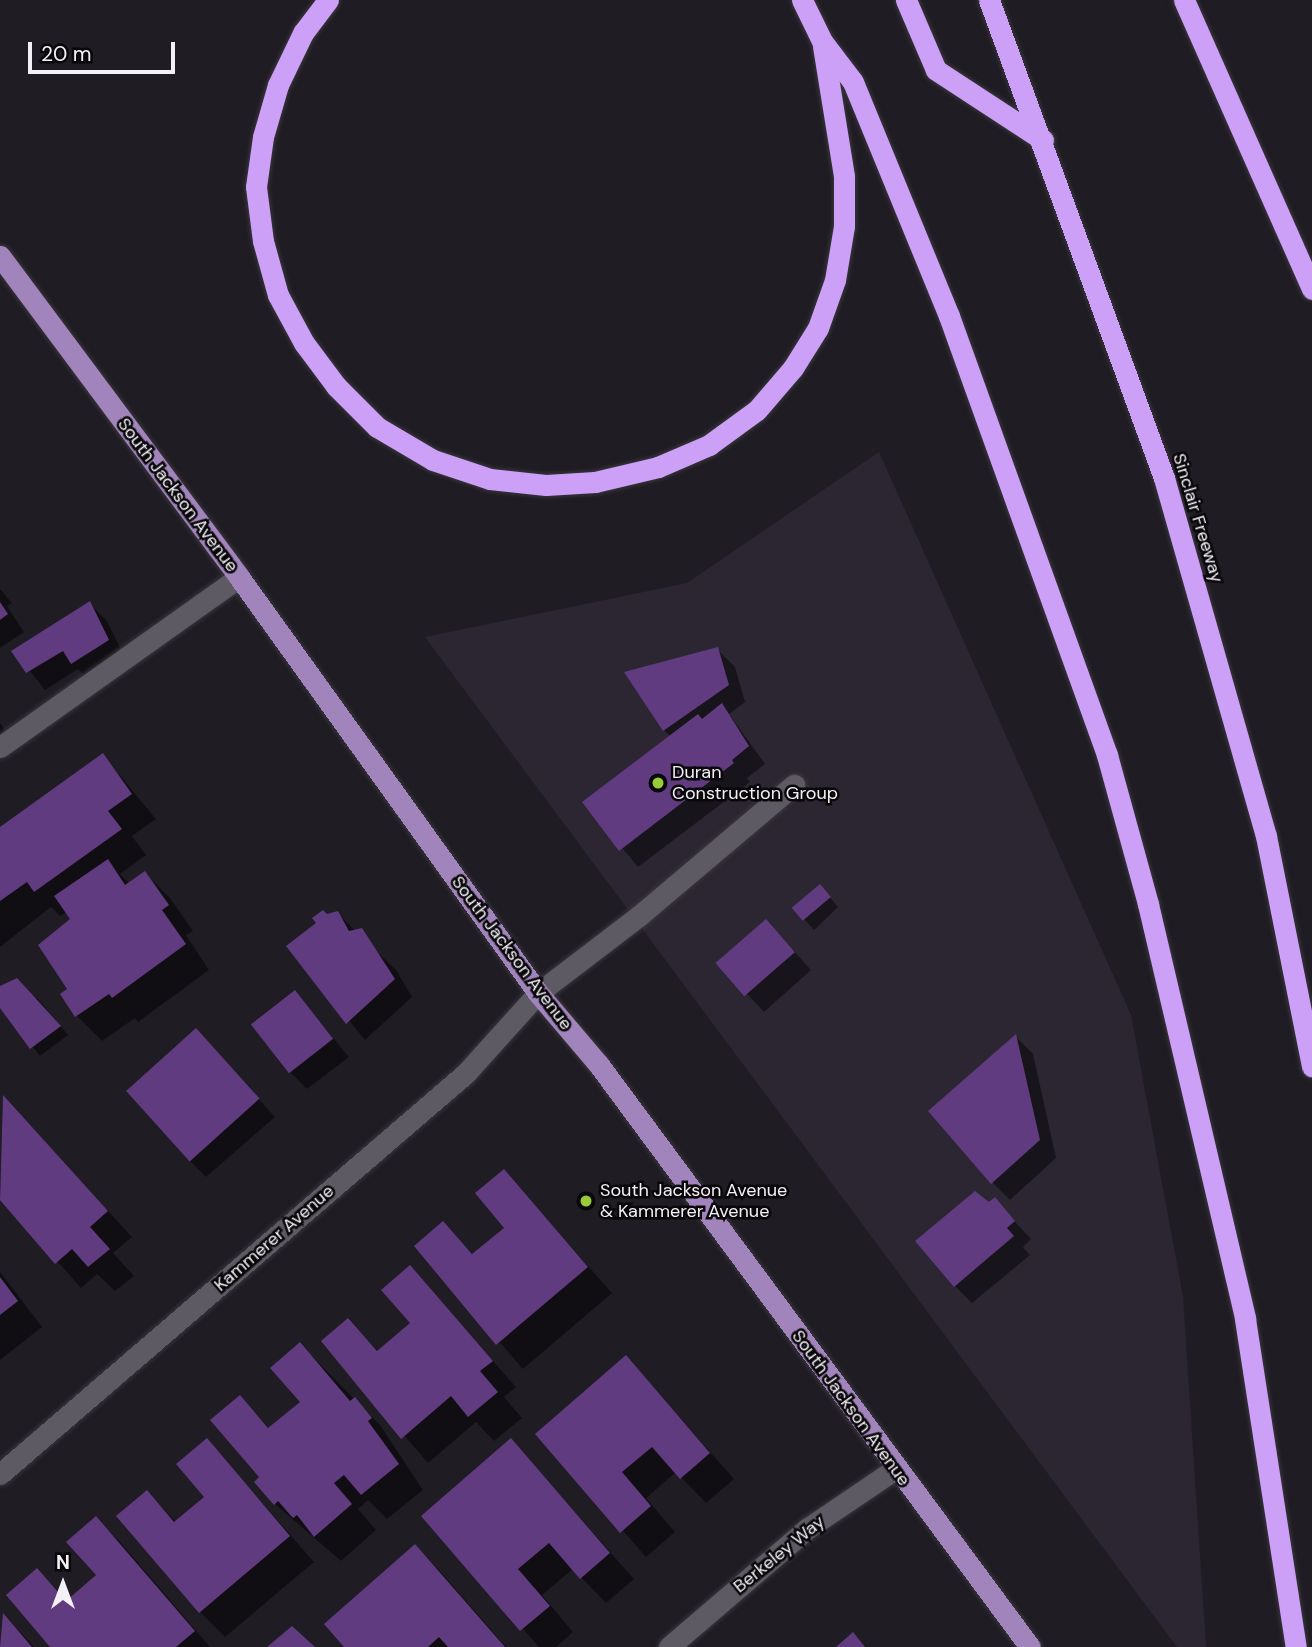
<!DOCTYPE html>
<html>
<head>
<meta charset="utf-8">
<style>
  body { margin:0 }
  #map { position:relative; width:1312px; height:1647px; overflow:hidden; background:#201c24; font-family:"DM Sans",sans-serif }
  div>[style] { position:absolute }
  .built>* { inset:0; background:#2c2633 }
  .shadow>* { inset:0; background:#0007 }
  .building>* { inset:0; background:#603b80; transform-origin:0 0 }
  .roads { filter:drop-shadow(0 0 2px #38363c) drop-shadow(0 0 2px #38363c) }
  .minor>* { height:21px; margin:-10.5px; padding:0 10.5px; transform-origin:10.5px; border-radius:10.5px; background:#5e5a63 }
  .major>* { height:21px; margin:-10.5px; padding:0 10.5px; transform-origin:10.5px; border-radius:10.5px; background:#a184bc }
  .highway>* { height:21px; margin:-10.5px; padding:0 10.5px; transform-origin:10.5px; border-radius:10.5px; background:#cda0f8 }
  .dots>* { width:19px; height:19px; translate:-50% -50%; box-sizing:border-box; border:4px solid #09070a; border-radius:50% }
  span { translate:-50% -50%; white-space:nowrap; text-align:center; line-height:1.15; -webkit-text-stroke:5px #09070a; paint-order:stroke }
  .street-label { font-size:18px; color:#f3f1f6 }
  .poi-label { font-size:18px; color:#f3f1f6 }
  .left { translate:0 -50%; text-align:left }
  .north { position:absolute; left:28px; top:1549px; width:70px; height:70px; -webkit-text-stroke:5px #09070a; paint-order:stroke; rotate:0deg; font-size:19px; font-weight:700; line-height:28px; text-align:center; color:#f3f1f6 }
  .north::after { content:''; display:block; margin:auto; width:24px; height:32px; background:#f3f1f6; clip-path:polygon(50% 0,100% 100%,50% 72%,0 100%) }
  .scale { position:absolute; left:28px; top:42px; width:147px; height:32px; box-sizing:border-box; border:4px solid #f3f1f6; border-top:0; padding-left:9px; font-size:21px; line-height:24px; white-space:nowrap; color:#f3f1f6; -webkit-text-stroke:5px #09070a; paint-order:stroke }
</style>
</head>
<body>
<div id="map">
  <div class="built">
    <i style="clip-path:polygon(879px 452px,1131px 1015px,1183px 1297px,1206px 1647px,1177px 1647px,425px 637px,687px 583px)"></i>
  </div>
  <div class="shadow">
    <i style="clip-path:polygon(0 589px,12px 603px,7px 606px,24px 632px,0 648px)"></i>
    <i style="clip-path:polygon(89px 603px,107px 621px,125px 658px,90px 680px,78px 669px,45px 690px,14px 651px)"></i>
    <i style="clip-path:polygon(717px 649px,735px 667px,745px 702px,729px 714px,765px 764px,747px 778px,750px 782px,638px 867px,584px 802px,671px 737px,664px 730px)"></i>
    <i style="clip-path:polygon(0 723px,8px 735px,0 740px)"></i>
    <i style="clip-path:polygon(103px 755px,156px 819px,132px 836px,146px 855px,120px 874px,130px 884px,145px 873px,170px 898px,193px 931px,186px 935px,209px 970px,138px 1022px,135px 1018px,102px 1041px,77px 1016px,69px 990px,73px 920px,67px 912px,60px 916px,51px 907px,0 947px,0 829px)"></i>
    <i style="clip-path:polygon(828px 895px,838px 907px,814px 930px,796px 910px)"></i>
    <i style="clip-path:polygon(337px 913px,396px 970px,412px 997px,365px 1040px,288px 946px)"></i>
    <i style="clip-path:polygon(783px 939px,811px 970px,764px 1012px,719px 964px)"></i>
    <i style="clip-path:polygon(0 990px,38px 999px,68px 1035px,40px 1056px,0 1005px)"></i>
    <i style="clip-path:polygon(295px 992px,349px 1057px,307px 1089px,290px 1072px)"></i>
    <i style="clip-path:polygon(1016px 1037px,1033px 1054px,1056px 1158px,1010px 1200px,993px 1183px)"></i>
    <i style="clip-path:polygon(213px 1048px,275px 1117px,206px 1177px,189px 1160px)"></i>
    <i style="clip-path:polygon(3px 1097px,132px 1237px,113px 1253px,134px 1276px,115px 1291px,97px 1274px,81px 1288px,0 1197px)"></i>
    <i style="clip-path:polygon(504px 1172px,612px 1293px,523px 1369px,416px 1246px,443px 1223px,474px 1255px,506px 1228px)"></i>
    <i style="clip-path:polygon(994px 1199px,1031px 1239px,1023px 1247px,1030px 1255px,972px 1303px,955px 1286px)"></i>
    <i style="clip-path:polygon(410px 1267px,516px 1387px,504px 1397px,522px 1418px,494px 1441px,476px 1422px,428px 1463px,323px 1341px,348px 1320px,379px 1352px,412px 1324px)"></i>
    <i style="clip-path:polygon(0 1272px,42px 1327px,0 1360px)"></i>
    <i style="clip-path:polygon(300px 1344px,380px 1425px,423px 1490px,387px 1519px,368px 1500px,358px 1509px,376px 1530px,341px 1561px,275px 1504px,261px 1478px,240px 1397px,270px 1429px,302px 1402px)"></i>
    <i style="clip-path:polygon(626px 1357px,734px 1479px,706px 1503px,676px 1472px,646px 1498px,675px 1532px,646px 1557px,537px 1434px)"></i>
    <i style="clip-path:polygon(207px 1440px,314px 1562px,225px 1637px,200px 1612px,147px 1492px,176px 1522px,207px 1497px)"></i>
    <i style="clip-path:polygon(511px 1440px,634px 1579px,606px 1603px,573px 1569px,542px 1595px,573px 1632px,556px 1647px,539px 1647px,424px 1516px)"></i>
    <i style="clip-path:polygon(96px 1518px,121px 1543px,210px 1647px,53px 1647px,37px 1570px,68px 1601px,98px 1575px)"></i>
    <i style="clip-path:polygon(415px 1546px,440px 1571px,506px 1647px,346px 1647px)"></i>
    <i style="clip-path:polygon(3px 1615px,28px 1640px,34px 1647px,0 1647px)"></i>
  </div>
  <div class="building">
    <i style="clip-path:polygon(90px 601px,109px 640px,71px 664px,63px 651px,26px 673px,11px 651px)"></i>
    <i style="clip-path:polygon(0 602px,8px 614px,0 620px)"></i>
    <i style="clip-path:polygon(718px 647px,729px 685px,663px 731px,624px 672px)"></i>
    <i style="clip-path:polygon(722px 703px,749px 746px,732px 760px,734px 763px,619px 851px,582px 802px,698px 714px,702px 719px)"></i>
    <i style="clip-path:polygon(103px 753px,132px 794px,108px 811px,122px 829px,34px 892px,27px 882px,0 901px,0 827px)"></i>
    <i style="clip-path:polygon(108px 859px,125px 885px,145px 871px,169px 905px,162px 910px,186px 944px,112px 998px,109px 994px,75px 1017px,60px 994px,67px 989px,38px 945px,70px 919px,54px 896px)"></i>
    <i style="left:820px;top:884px;width:17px;height:37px;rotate:50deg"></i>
    <i style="clip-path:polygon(323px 910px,327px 914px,338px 911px,349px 931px,362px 928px,395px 979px,346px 1024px,286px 946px,316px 923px,312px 918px)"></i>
    <i style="left:766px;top:919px;width:44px;height:67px;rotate:49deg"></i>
    <i style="clip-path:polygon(17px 978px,61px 1026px,30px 1049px,0 1008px,0 986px)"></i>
    <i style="left:295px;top:990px;width:62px;height:56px;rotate:52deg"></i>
    <i style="left:196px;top:1028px;width:95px;height:94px;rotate:48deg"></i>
    <i style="clip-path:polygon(1016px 1034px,1040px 1140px,991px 1184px,928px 1111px)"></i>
    <i style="clip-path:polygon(3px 1095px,108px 1211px,90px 1227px,110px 1249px,88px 1267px,72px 1249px,55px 1264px,0 1200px)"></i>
    <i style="clip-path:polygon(504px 1169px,588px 1267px,496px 1345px,414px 1246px,443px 1221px,472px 1254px,504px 1228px,475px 1193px)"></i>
    <i style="clip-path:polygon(975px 1191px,989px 1202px,995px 1197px,1015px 1221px,1007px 1228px,1014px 1236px,954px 1287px,915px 1241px)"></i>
    <i style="clip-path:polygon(410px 1265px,493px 1361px,480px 1371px,498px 1392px,468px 1417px,451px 1396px,401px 1439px,321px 1341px,348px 1318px,377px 1351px,410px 1323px,381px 1290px)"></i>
    <i style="clip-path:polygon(0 1277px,18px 1301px,0 1315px)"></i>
    <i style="clip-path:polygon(300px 1342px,350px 1401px,355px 1397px,372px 1418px,368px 1421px,399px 1464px,361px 1495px,344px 1475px,334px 1483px,352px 1504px,314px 1537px,297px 1515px,293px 1518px,278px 1501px,274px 1505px,254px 1482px,259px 1477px,210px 1420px,240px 1395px,268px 1428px,300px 1402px,270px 1368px)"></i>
    <i style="clip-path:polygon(626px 1355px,710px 1453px,680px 1479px,652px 1447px,622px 1472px,651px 1506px,620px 1533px,535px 1434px)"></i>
    <i style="clip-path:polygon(207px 1438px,290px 1536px,199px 1613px,116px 1516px,147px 1490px,174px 1522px,204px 1497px,176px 1464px)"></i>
    <i style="clip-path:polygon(511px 1438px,610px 1553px,580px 1579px,549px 1543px,518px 1569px,550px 1606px,520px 1631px,421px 1516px)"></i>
    <i style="clip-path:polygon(96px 1516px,195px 1631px,176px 1647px,50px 1647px,6px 1595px,37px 1568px,66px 1601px,96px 1575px,66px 1542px)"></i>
    <i style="clip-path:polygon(415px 1544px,505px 1647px,448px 1647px,439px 1637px,428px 1647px,344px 1647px,324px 1624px)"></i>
    <i style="clip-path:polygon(3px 1613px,32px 1647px,0 1647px)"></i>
    <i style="clip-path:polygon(292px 1626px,315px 1647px,267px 1647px)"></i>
    <i style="clip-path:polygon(853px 1632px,865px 1647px,836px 1647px)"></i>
  </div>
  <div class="roads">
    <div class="minor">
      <i style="left:0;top:747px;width:293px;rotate:-35.4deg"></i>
      <i style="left:0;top:1474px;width:615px;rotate:-40.71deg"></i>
      <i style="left:466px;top:1073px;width:108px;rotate:-48deg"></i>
      <i style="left:538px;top:993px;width:128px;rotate:-37.4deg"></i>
      <i style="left:640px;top:915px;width:202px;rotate:-40.2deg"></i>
      <i style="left:669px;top:1647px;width:183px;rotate:-40.6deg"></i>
      <i style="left:808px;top:1528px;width:105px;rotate:-34.1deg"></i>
    </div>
    <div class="major">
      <i style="left:0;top:256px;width:400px;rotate:53.3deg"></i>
      <i style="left:239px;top:577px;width:512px;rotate:54.29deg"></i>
      <i style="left:538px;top:993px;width:94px;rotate:49.7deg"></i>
      <i style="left:599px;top:1065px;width:724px;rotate:53.48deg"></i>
    </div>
    <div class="highway">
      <i style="left:328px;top:0;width:41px;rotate:127.1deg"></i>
      <i style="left:303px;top:33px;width:58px;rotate:115.7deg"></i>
      <i style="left:278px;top:85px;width:54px;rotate:106.1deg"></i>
      <i style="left:263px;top:137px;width:50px;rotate:98deg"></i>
      <i style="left:256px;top:187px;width:54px;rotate:82.6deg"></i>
      <i style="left:263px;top:241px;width:56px;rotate:74.5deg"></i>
      <i style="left:278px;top:295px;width:55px;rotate:61.6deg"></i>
      <i style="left:304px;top:343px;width:54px;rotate:53.3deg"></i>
      <i style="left:336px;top:386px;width:58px;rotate:45deg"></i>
      <i style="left:377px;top:427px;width:65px;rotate:30.5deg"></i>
      <i style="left:433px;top:460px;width:60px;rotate:18.4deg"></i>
      <i style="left:490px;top:479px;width:56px;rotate:6.1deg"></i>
      <i style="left:546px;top:485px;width:49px;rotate:-3.5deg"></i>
      <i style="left:595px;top:482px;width:65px;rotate:-13.4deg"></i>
      <i style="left:658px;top:467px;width:56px;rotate:-23.3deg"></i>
      <i style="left:709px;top:445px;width:59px;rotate:-36.1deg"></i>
      <i style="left:757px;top:410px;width:55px;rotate:-49.4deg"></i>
      <i style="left:793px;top:368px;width:47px;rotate:-58deg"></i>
      <i style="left:818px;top:328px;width:51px;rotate:-70.5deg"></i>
      <i style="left:835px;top:280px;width:55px;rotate:-80.5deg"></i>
      <i style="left:844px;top:226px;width:50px;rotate:-90deg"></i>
      <i style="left:844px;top:176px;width:131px;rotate:-99.2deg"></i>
      <i style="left:802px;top:0;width:46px;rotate:64deg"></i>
      <i style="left:822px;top:41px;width:51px;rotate:52.9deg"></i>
      <i style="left:853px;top:82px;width:253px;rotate:67.7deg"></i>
      <i style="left:949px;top:316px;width:467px;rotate:70.2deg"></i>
      <i style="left:1107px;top:755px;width:155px;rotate:74.6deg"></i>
      <i style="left:1148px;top:904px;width:426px;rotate:76.8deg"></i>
      <i style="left:1245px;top:1319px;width:332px;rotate:81.2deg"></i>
      <i style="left:906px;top:0;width:76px;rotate:66.8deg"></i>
      <i style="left:936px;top:70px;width:128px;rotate:33.2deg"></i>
      <i style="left:989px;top:0;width:509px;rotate:69.89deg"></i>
      <i style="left:1164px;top:478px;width:372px;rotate:74.1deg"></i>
      <i style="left:1266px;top:836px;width:235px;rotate:78.7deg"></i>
      <i style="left:1184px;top:0;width:316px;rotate:66.1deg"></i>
    </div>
  </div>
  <div class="dots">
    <i style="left:658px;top:783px;background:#98cb37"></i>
    <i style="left:586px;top:1201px;background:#98cb37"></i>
  </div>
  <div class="street-label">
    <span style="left:178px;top:495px;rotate:53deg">South Jackson Avenue</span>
    <span style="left:1198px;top:518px;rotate:73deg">Sinclair Freeway</span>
    <span style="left:512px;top:953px;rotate:53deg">South Jackson Avenue</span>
    <span style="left:274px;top:1238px;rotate:-41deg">Kammerer Avenue</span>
    <span style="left:851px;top:1408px;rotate:54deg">South Jackson Avenue</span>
    <span style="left:779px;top:1554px;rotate:-39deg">Berkeley Way</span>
  </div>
  <div class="poi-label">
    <span class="left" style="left:672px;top:783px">Duran<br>Construction Group</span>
    <span class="left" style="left:600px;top:1201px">South Jackson Avenue<br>&amp; Kammerer Avenue</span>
  </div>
  <div class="north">N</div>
  <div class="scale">20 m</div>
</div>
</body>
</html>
